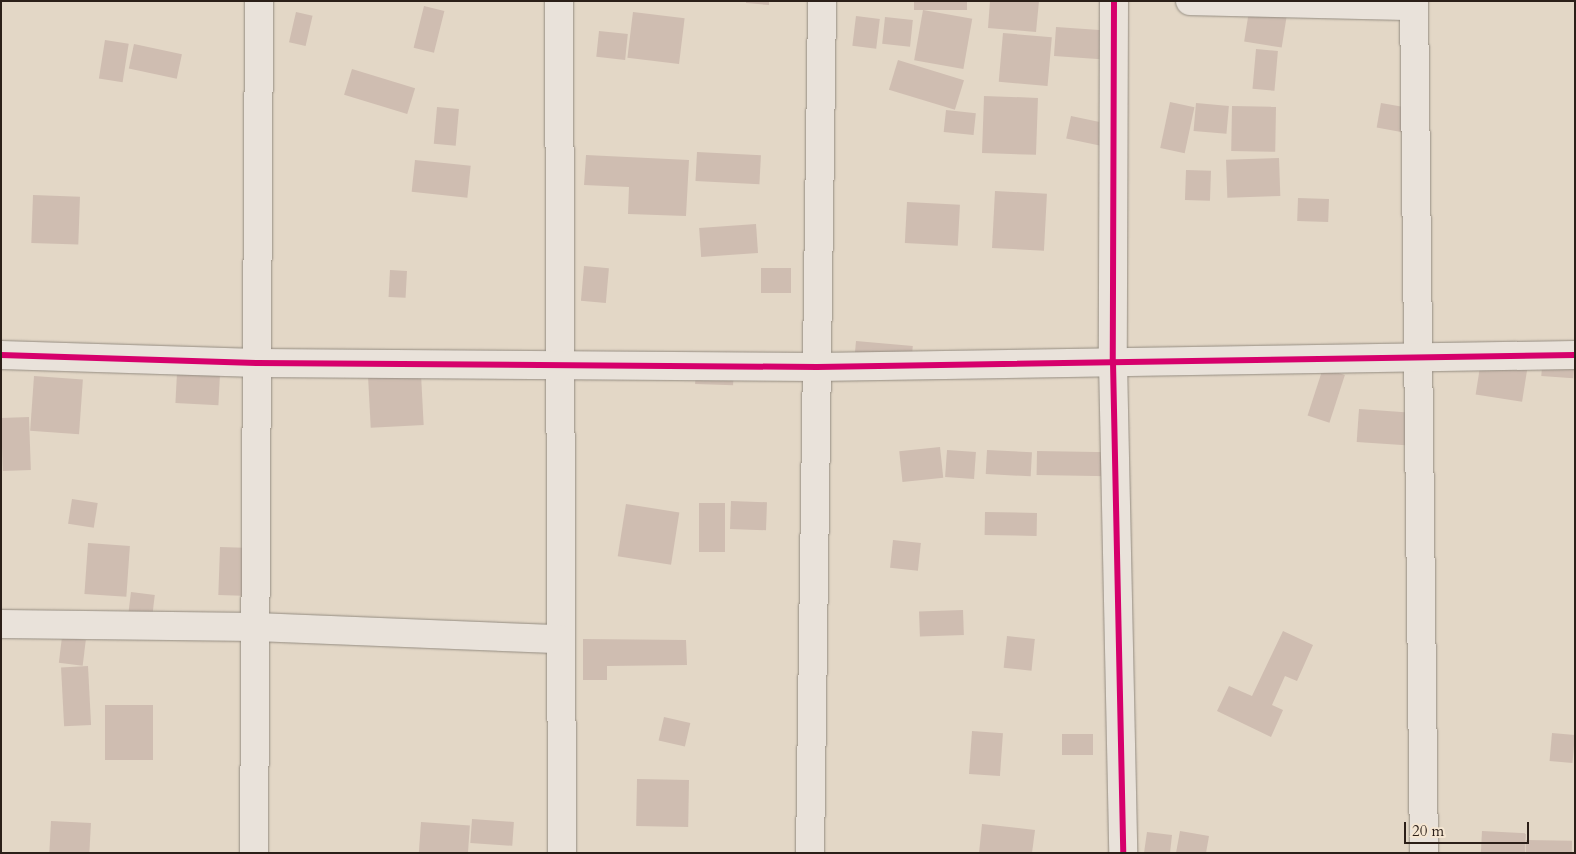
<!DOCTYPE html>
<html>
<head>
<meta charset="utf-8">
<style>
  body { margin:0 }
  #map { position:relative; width:1576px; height:854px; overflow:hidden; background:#e3d7c6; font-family:Cardo,serif }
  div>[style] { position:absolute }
  .building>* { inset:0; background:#cfbdb1; transform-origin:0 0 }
  .roads { filter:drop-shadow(0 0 1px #948c81) drop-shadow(0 0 1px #948c81) }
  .minor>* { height:28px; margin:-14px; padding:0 14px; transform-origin:14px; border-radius:14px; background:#e9e2da }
  .cycleway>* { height:6px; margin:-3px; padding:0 3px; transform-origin:3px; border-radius:3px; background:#d6006c }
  span { translate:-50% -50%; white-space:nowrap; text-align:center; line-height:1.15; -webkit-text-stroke:5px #f5e6d2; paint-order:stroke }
  .frame { position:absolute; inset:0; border:2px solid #2b1f18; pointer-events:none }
  .scale { position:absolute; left:1404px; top:822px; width:125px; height:22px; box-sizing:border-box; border:2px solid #2b1f18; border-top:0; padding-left:6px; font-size:15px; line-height:18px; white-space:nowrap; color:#2b1f18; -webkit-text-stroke:4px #f5e6d2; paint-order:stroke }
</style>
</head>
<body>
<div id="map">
  <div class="building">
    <i style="clip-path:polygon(746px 1px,769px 1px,769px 5px,746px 3px)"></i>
    <i style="left:914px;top:1px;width:53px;height:9px"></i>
    <i style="clip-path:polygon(990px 1px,1039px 1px,1036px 32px,988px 28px)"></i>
    <i style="left:424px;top:6px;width:21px;height:43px;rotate:14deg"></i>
    <i style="left:923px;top:10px;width:50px;height:51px;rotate:10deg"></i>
    <i style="left:1249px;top:11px;width:38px;height:31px;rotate:9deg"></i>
    <i style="left:296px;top:12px;width:17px;height:31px;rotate:13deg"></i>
    <i style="left:633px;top:12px;width:52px;height:46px;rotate:7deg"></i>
    <i style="left:856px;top:16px;width:24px;height:30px;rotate:7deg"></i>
    <i style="left:885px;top:17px;width:28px;height:27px;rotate:6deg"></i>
    <i style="left:1056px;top:27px;width:51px;height:29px;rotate:4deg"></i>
    <i style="left:599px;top:31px;width:29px;height:26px;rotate:6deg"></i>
    <i style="left:1003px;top:33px;width:49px;height:49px;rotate:5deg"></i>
    <i style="left:105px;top:40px;width:24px;height:39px;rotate:9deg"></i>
    <i style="left:134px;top:44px;width:49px;height:25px;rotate:12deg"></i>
    <i style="left:1256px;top:49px;width:22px;height:40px;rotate:5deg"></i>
    <i style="left:898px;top:60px;width:69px;height:31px;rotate:17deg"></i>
    <i style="left:352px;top:69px;width:66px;height:27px;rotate:17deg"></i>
    <i style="left:984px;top:96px;width:54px;height:57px;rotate:2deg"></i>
    <i style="left:1170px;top:102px;width:25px;height:47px;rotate:12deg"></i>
    <i style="left:1196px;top:103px;width:33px;height:28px;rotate:5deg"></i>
    <i style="left:1381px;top:103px;width:29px;height:25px;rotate:10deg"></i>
    <i style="left:1232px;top:106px;width:44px;height:45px;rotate:1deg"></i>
    <i style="left:437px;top:107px;width:22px;height:37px;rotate:5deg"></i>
    <i style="left:946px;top:110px;width:30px;height:22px;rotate:6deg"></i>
    <i style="left:1071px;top:116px;width:39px;height:23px;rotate:12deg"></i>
    <i style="left:697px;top:152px;width:64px;height:29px;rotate:3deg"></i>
    <i style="clip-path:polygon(586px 155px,689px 160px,686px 216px,628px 214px,629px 187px,584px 185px)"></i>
    <i style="left:1279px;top:158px;width:38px;height:53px;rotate:88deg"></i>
    <i style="left:415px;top:160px;width:56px;height:32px;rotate:6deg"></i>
    <i style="left:1186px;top:170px;width:25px;height:30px;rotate:2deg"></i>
    <i style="left:995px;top:191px;width:52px;height:57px;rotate:3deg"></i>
    <i style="left:33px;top:195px;width:47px;height:48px;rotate:2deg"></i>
    <i style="left:1298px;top:198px;width:31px;height:23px;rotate:2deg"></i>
    <i style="left:907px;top:202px;width:53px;height:41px;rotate:3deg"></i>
    <i style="left:756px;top:224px;width:29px;height:57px;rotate:86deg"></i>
    <i style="left:584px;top:266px;width:25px;height:35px;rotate:5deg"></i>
    <i style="left:791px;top:268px;width:25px;height:30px;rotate:90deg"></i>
    <i style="left:390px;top:270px;width:17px;height:27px;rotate:3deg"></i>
    <i style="left:856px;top:341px;width:57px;height:29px;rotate:5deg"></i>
    <i style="left:1483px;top:348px;width:47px;height:47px;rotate:9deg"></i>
    <i style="left:1543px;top:352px;width:32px;height:24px;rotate:4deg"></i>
    <i style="left:178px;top:354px;width:43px;height:49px;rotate:3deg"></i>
    <i style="left:696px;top:359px;width:38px;height:25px;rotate:2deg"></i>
    <i style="left:1323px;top:368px;width:23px;height:50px;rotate:18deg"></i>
    <i style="left:421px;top:374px;width:51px;height:53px;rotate:87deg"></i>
    <i style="left:34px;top:376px;width:49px;height:55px;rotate:4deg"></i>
    <i style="left:1359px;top:409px;width:53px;height:33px;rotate:4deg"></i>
    <i style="left:29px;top:417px;width:53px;height:28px;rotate:88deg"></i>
    <i style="left:940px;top:447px;width:31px;height:41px;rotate:84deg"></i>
    <i style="left:947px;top:450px;width:29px;height:27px;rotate:4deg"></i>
    <i style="left:987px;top:450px;width:45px;height:24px;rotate:3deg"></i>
    <i style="left:1037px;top:451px;width:73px;height:24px;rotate:1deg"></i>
    <i style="left:72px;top:499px;width:26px;height:25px;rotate:9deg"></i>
    <i style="left:731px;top:501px;width:36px;height:28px;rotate:2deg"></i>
    <i style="left:699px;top:503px;width:26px;height:49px"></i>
    <i style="left:626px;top:504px;width:54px;height:53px;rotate:9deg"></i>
    <i style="left:985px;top:512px;width:52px;height:23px;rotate:1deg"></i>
    <i style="left:893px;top:540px;width:28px;height:28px;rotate:6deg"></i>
    <i style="left:88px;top:543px;width:42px;height:51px;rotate:4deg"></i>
    <i style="left:220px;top:547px;width:24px;height:48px;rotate:2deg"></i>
    <i style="left:131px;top:592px;width:24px;height:30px;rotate:7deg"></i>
    <i style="left:963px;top:610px;width:25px;height:44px;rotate:88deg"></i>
    <i style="clip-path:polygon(1283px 631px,1313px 645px,1297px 681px,1285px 676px,1272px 705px,1283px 710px,1271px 737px,1217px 711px,1229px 686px,1252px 696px)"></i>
    <i style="left:1007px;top:636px;width:28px;height:32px;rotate:6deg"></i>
    <i style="left:62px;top:637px;width:24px;height:26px;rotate:7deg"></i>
    <i style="clip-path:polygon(583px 639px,686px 640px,687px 665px,607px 666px,607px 680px,583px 680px)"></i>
    <i style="left:88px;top:666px;width:59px;height:27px;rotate:87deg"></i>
    <i style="left:105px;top:705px;width:48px;height:55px"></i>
    <i style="left:664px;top:717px;width:27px;height:24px;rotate:13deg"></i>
    <i style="left:972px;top:731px;width:31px;height:43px;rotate:4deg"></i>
    <i style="left:1552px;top:733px;width:23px;height:28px;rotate:5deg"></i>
    <i style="left:1062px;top:734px;width:31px;height:21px"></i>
    <i style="left:637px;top:779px;width:52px;height:47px;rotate:1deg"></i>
    <i style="left:472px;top:819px;width:42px;height:24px;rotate:4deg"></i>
    <i style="left:51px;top:821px;width:40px;height:32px;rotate:3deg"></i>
    <i style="left:421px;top:822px;width:49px;height:31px;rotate:4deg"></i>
    <i style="clip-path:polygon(982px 824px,1035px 830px,1032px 853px,979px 853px)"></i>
    <i style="clip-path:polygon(1180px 831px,1209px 836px,1206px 853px,1176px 853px)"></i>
    <i style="left:1482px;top:831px;width:44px;height:22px;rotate:3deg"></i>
    <i style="clip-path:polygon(1147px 832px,1172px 835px,1170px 853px,1144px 853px)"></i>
    <i style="left:1526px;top:840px;width:46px;height:13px;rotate:1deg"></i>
  </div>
  <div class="roads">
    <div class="minor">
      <i style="left:559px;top:1px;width:852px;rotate:89.8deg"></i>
      <i style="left:1114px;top:1px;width:361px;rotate:90.2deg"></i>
      <i style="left:1113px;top:362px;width:491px;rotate:88.8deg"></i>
      <i style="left:1190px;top:1px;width:224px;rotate:1.3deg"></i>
      <i style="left:1414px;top:1px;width:852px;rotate:89.33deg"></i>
      <i style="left:1px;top:355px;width:256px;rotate:1.8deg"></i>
      <i style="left:257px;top:363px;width:560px;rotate:0.41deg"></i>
      <i style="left:817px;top:367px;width:758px;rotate:-0.91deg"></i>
      <i style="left:1px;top:624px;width:255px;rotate:0.7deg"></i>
      <i style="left:256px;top:627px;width:305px;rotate:2.3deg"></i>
      <i style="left:254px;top:853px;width:852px;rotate:-89.66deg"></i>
      <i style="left:810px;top:853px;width:852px;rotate:-89.19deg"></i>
    </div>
  </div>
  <div class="cycleway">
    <i style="left:1114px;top:1px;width:361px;rotate:90.2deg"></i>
    <i style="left:1113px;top:362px;width:491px;rotate:88.8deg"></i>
    <i style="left:1px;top:355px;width:256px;rotate:1.8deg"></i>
    <i style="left:257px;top:363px;width:560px;rotate:0.41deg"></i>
    <i style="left:817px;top:367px;width:758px;rotate:-0.91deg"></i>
  </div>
  <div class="frame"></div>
  <div class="scale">20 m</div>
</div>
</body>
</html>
